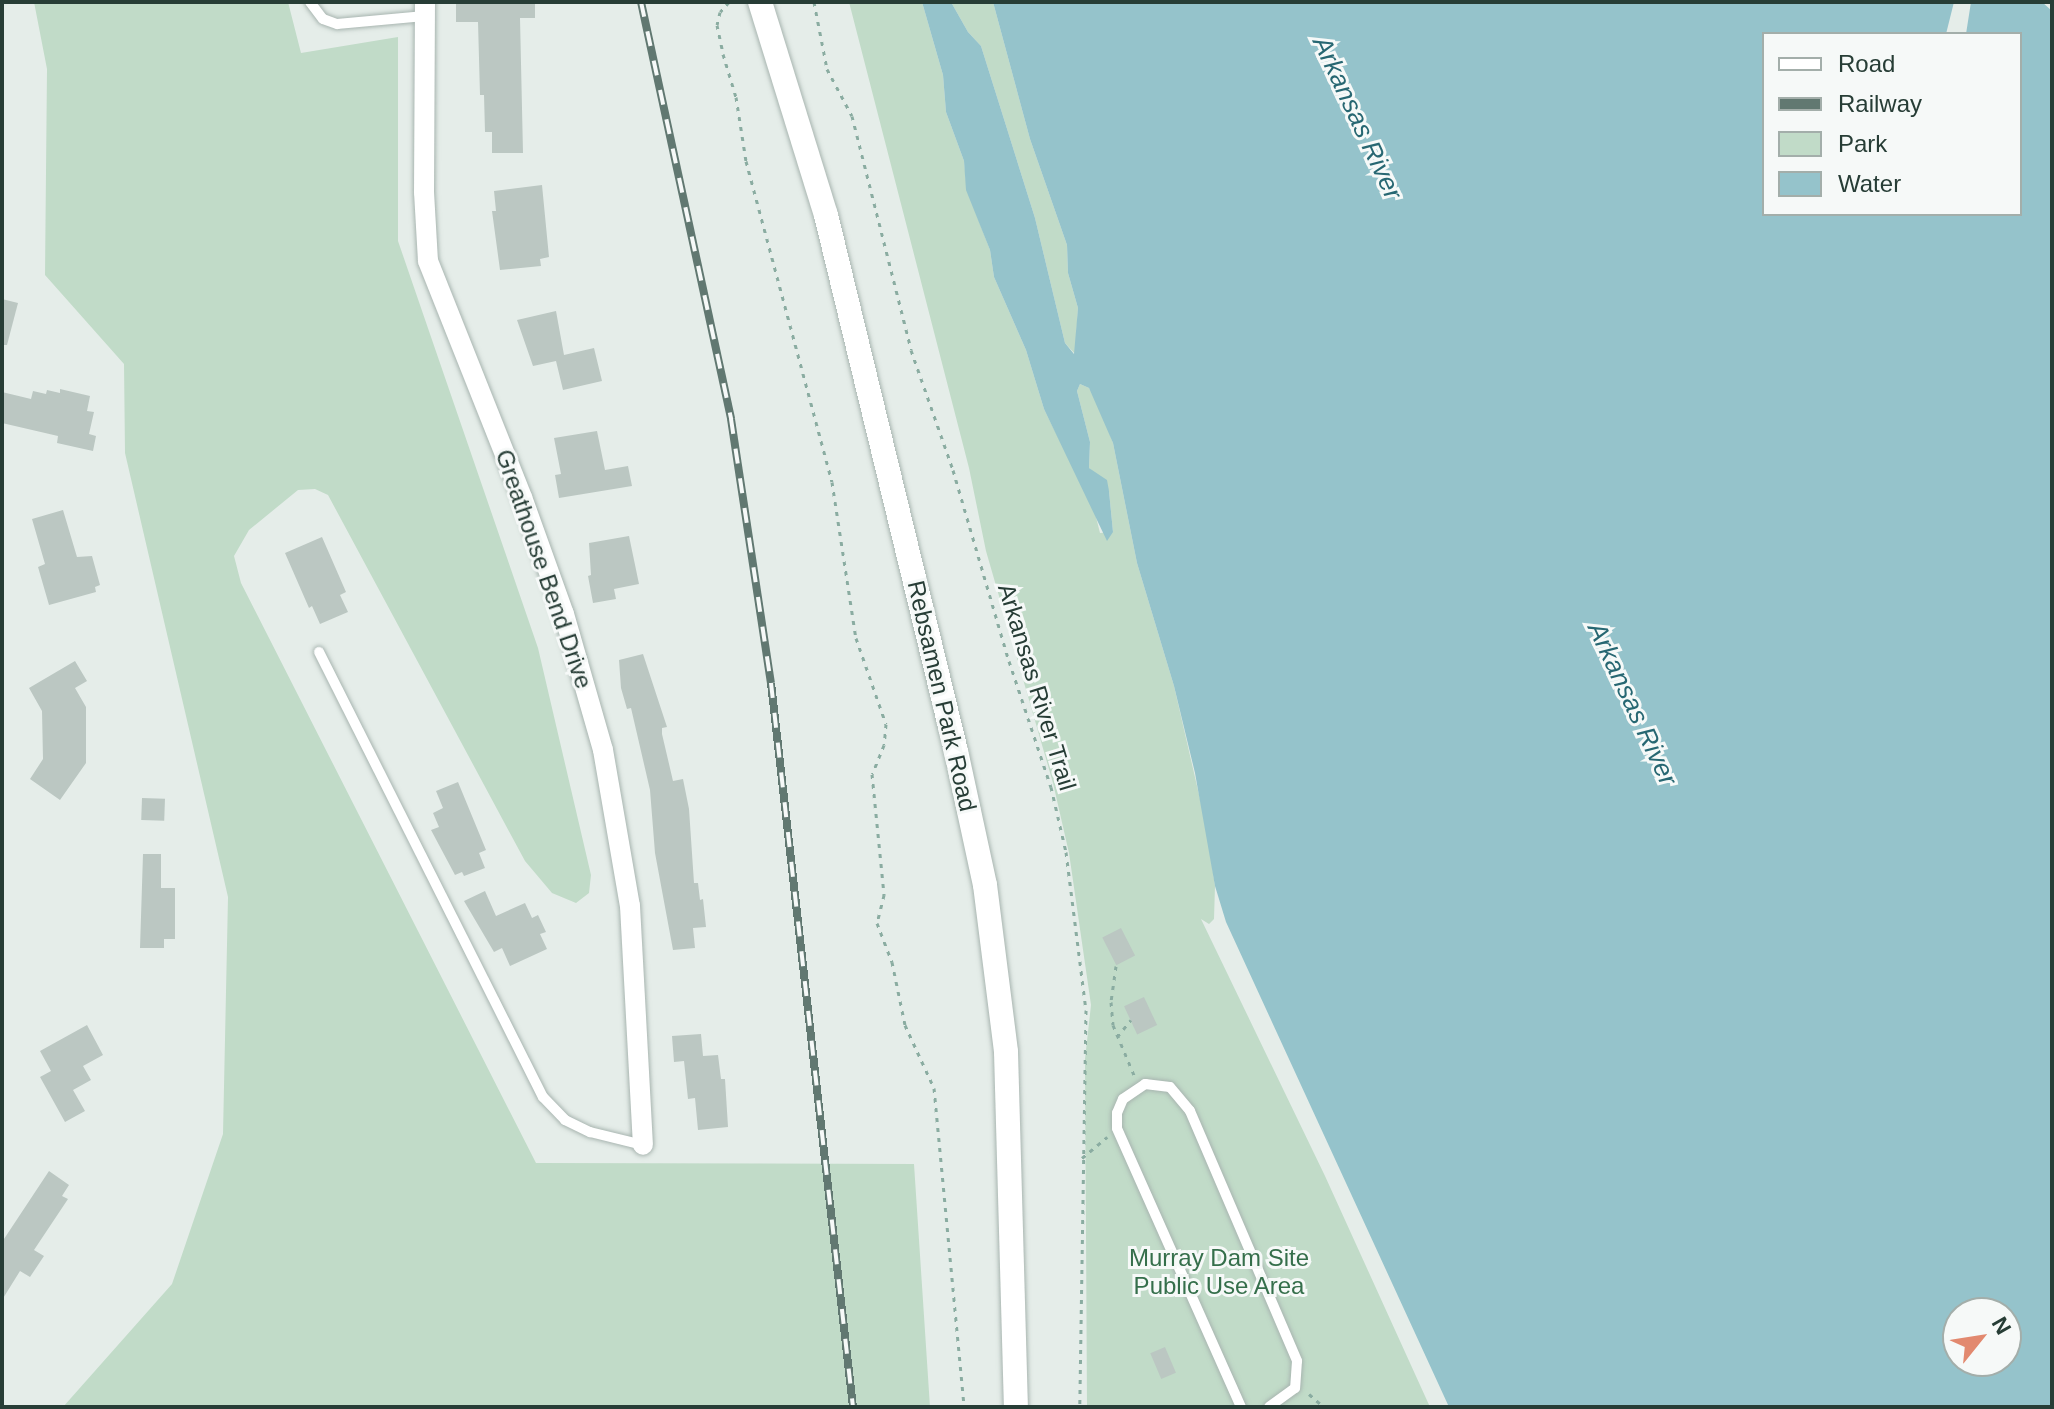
<!DOCTYPE html>
<html>
<head>
<meta charset="utf-8">
<style>
  body { margin:0 }
  #map { position:relative; width:2054px; height:1409px; overflow:hidden; background:#e5ede9; font-family:Helvetica,sans-serif }
  div>[style] { position:absolute }
  .green>* { inset:0; background:#c1dbc8 }
  .water>* { inset:0; background:#95c3cb }
  .building>* { inset:0; background:#bbc7c2; transform-origin:0 0 }
  .path>* { height:3px; margin-top:-1.5px; transform-origin:0; background:repeating-linear-gradient(90deg,#8aaca1 0 4px,transparent 0 10px) }
  .roads { filter:drop-shadow(0 0 2px #a8b5b0) drop-shadow(0 0 2px #a8b5b0) }
  .service>* { height:10px; margin:-5px; padding:0 5px; transform-origin:5px; border-radius:5px; background:#fff }
  .minor>* { height:20px; margin:-10px; padding:0 10px; transform-origin:10px; border-radius:10px; background:#fff }
  .tertiary>* { height:24px; margin:-12px; padding:0 12px; transform-origin:12px; border-radius:12px; background:#fff }
  .rail>* { height:8px; margin-top:-4px; transform-origin:0; background:repeating-linear-gradient(90deg,#f6f9f8 0 15px,#617871 0 30px); box-sizing:border-box; border-block:2px solid #617871 }
  span { translate:-50% -50%; white-space:nowrap; text-align:center; line-height:1.15; -webkit-text-stroke:6px #f6f9f8; paint-order:stroke }
  .street-label { font-size:24px; color:#273d36 }
  .park-label { font-size:24px; color:#356f4b }
  .water-label { font-size:26px; color:#276772; font-style:italic }
  .frame { position:absolute; inset:0; border:4px solid #273d36; pointer-events:none }
  .legend { position:absolute; left:1762px; top:32px; width:260px; height:184px; box-sizing:border-box; background:#f6f9f8; border:2px solid #a3aeaa; margin:0; padding:10px 14px; list-style:none; font-size:24px; color:#273d36 }
  .legend li { display:flex; align-items:center; gap:16px; height:40px }
  .legend b { width:40px; border:2px solid #a3aeaa }
  .north { position:absolute; left:1942px; top:1297px; width:80px; height:80px; box-sizing:border-box; background:#f6f9f8; border:2px solid #a3aeaa; border-radius:50%; rotate:60deg; font-size:22px; font-weight:700; line-height:32px; text-align:center; color:#273d36 }
  .north::after { content:''; display:block; margin:auto; width:28px; height:36px; background:#e2896f; clip-path:polygon(50% 0,100% 100%,50% 72%,0 100%) }
</style>
</head>
<body>
<div id="map">
  <div class="green">
    <i style="clip-path:polygon(34px 2px,288px 2px,301px 53px,398px 37px,398px 241px,538px 648px,591px 875px,589px 893px,576px 903px,552px 893px,525px 861px,328px 495px,315px 489px,298px 490px,249px 530px,234px 556px,241px 583px,536px 1163px,914px 1164px,930px 1407px,63px 1407px,172px 1284px,223px 1134px,228px 897px,125px 453px,124px 364px,45px 275px,47px 69px)"></i>
    <i style="clip-path:polygon(849px 2px,922px 2px,943px 75px,946px 112px,964px 161px,967px 190px,990px 250px,994px 277px,1026px 350px,1044px 409px,1094px 509px,1100px 533px,1113px 532px,1109px 491px,1089px 468px,1090px 442px,1077px 391px,1080px 384px,1089px 388px,1100px 408px,1113px 443px,1137px 563px,1174px 686px,1206px 825px,1215px 886px,1214px 919px,1209px 924px,1201px 919px,1325px 1176px,1430px 1407px,1087px 1407px,1085px 1059px,1091px 1005px,1069px 853px,1053px 783px,986px 551px,969px 468px)"></i>
    <i style="clip-path:polygon(951px 2px,993px 2px,1030px 139px,1067px 245px,1068px 273px,1078px 308px,1075px 354px,1065px 343px,1035px 218px,981px 46px,968px 32px)"></i>
  </div>
  <div class="water">
    <i style="clip-path:polygon(evenodd,922px 2px,951px 2px,968px 32px,981px 46px,1035px 218px,1065px 343px,1074px 354px,1078px 308px,1068px 273px,1067px 245px,1030px 139px,993px 2px,1954px 2px,1946px 34px,1764px 34px,1764px 214px,2020px 214px,2020px 34px,1966px 34px,1971px 2px,2042px 2px,2052px 11px,2052px 1407px,1449px 1407px,1226px 922px,1215px 886px,1195px 773px,1174px 686px,1137px 563px,1113px 443px,1089px 388px,1080px 384px,1077px 391px,1090px 442px,1089px 468px,1107px 480px,1109px 491px,1113px 532px,1107px 541px,1044px 409px,1026px 350px,994px 277px,990px 250px,966px 190px,964px 161px,946px 112px,943px 75px,922px 2px,2006px 1313px,2006px 1361px,1958px 1361px,1958px 1313px,2006px 1313px)"></i>
  </div>
  <div class="building">
    <i style="clip-path:polygon(456px 2px,535px 2px,535px 18px,520px 18px,523px 153px,492px 153px,492px 132px,485px 132px,484px 95px,480px 95px,478px 22px,456px 22px)"></i>
    <i style="clip-path:polygon(542px 185px,549px 257px,540px 259px,541px 266px,500px 270px,492px 211px,496px 211px,494px 191px)"></i>
    <i style="clip-path:polygon(2px 299px,18px 303px,7px 345px,2px 345px)"></i>
    <i style="clip-path:polygon(556px 311px,564px 355px,594px 348px,602px 381px,563px 390px,556px 361px,533px 366px,517px 320px)"></i>
    <i style="clip-path:polygon(60px 389px,90px 396px,87px 411px,94px 412px,89px 434px,96px 436px,93px 451px,57px 443px,58px 436px,2px 423px,2px 392px,31px 399px,33px 391px,46px 394px,47px 390px,60px 393px)"></i>
    <i style="clip-path:polygon(597px 431px,605px 470px,628px 466px,632px 486px,559px 498px,555px 475px,561px 474px,554px 438px)"></i>
    <i style="clip-path:polygon(63px 510px,77px 557px,92px 556px,100px 585px,95px 587px,96px 592px,49px 605px,38px 567px,45px 564px,32px 519px)"></i>
    <i style="clip-path:polygon(629px 536px,639px 584px,614px 589px,616px 599px,593px 603px,588px 576px,591px 575px,589px 543px)"></i>
    <i style="clip-path:polygon(322px 537px,346px 592px,340px 595px,348px 612px,320px 624px,312px 606px,309px 608px,285px 553px)"></i>
    <i style="clip-path:polygon(643px 654px,667px 727px,662px 728px,662px 734px,673px 781px,683px 779px,689px 809px,694px 883px,698px 883px,700px 900px,703px 899px,706px 927px,693px 928px,695px 948px,673px 950px,655px 853px,650px 790px,631px 708px,627px 709px,621px 688px,619px 660px)"></i>
    <i style="clip-path:polygon(75px 661px,87px 681px,75px 688px,86px 707px,86px 763px,60px 800px,30px 779px,43px 759px,42px 711px,29px 688px)"></i>
    <i style="clip-path:polygon(458px 782px,486px 850px,479px 853px,485px 868px,464px 876px,462px 872px,455px 875px,431px 830px,439px 827px,433px 813px,443px 808px,436px 791px)"></i>
    <i style="left:142px;top:798px;width:23px;height:22px;rotate:2deg"></i>
    <i style="clip-path:polygon(143px 854px,161px 854px,161px 888px,175px 888px,175px 939px,164px 939px,164px 948px,140px 948px)"></i>
    <i style="clip-path:polygon(485px 891px,496px 916px,525px 903px,532px 918px,538px 915px,546px 932px,540px 934px,547px 949px,510px 966px,502px 948px,494px 952px,464px 901px)"></i>
    <i style="left:1121px;top:928px;width:31px;height:21px;rotate:63deg"></i>
    <i style="left:1144px;top:997px;width:31px;height:22px;rotate:65deg"></i>
    <i style="clip-path:polygon(87px 1025px,103px 1055px,83px 1066px,91px 1080px,73px 1090px,85px 1111px,65px 1122px,40px 1077px,51px 1071px,40px 1051px)"></i>
    <i style="clip-path:polygon(701px 1034px,703px 1056px,718px 1055px,721px 1079px,725px 1079px,728px 1127px,698px 1130px,695px 1098px,688px 1099px,684px 1061px,674px 1062px,672px 1036px)"></i>
    <i style="clip-path:polygon(49px 1171px,69px 1185px,62px 1196px,68px 1199px,34px 1250px,44px 1256px,30px 1277px,20px 1271px,2px 1300px,2px 1242px)"></i>
    <i style="left:1165px;top:1347px;width:28px;height:16px;rotate:67deg"></i>
  </div>
  <div class="path">
    <i style="left:729px;top:2px;width:13px;rotate:132deg"></i>
    <i style="left:720px;top:12px;width:13px;rotate:103deg"></i>
    <i style="left:717px;top:25px;width:30px;rotate:78deg"></i>
    <i style="left:723px;top:54px;width:45px;rotate:73.2deg"></i>
    <i style="left:736px;top:97px;width:65px;rotate:81.1deg"></i>
    <i style="left:746px;top:161px;width:332px;rotate:75deg"></i>
    <i style="left:832px;top:482px;width:158px;rotate:81.3deg"></i>
    <i style="left:856px;top:638px;width:91px;rotate:70.8deg"></i>
    <i style="left:886px;top:724px;width:21px;rotate:95deg"></i>
    <i style="left:884px;top:745px;width:31px;rotate:112deg"></i>
    <i style="left:872px;top:774px;width:122px;rotate:84.3deg"></i>
    <i style="left:884px;top:895px;width:29px;rotate:104deg"></i>
    <i style="left:877px;top:923px;width:42px;rotate:69deg"></i>
    <i style="left:892px;top:962px;width:64px;rotate:78.3deg"></i>
    <i style="left:905px;top:1025px;width:69px;rotate:65.3deg"></i>
    <i style="left:934px;top:1088px;width:320px;rotate:84.6deg"></i>
    <i style="left:814px;top:2px;width:68px;rotate:79deg"></i>
    <i style="left:827px;top:69px;width:53px;rotate:62deg"></i>
    <i style="left:852px;top:116px;width:241px;rotate:75.8deg"></i>
    <i style="left:911px;top:350px;width:127px;rotate:70.7deg"></i>
    <i style="left:953px;top:470px;width:199px;rotate:73.7deg"></i>
    <i style="left:1009px;top:661px;width:133px;rotate:71.6deg"></i>
    <i style="left:1051px;top:787px;width:67px;rotate:77deg"></i>
    <i style="left:1066px;top:852px;width:159px;rotate:82.8deg"></i>
    <i style="left:1086px;top:1010px;width:397px;rotate:90.9deg"></i>
    <i style="left:1116px;top:966px;width:36px;rotate:98deg"></i>
    <i style="left:1111px;top:1002px;width:23px;rotate:85deg"></i>
    <i style="left:1113px;top:1025px;width:54px;rotate:67.2deg"></i>
    <i style="left:1117px;top:1037px;width:22px;rotate:-51deg"></i>
    <i style="left:1082px;top:1158px;width:33px;rotate:-40deg"></i>
    <i style="left:1309px;top:1394px;width:20px;rotate:41deg"></i>
  </div>
  <div class="roads">
    <div class="service">
      <i style="left:310px;top:2px;width:21px;rotate:53deg"></i>
      <i style="left:323px;top:19px;width:15px;rotate:20deg"></i>
      <i style="left:337px;top:24px;width:88px;rotate:-5.2deg"></i>
      <i style="left:319px;top:652px;width:498px;rotate:63.3deg"></i>
      <i style="left:543px;top:1097px;width:32px;rotate:46deg"></i>
      <i style="left:565px;top:1120px;width:28px;rotate:26deg"></i>
      <i style="left:590px;top:1132px;width:55px;rotate:13.8deg"></i>
      <i style="left:1241px;top:1407px;width:305px;rotate:-114deg"></i>
      <i style="left:1117px;top:1128px;width:15px;rotate:-90deg"></i>
      <i style="left:1117px;top:1113px;width:15px;rotate:-67deg"></i>
      <i style="left:1123px;top:1099px;width:27px;rotate:-34deg"></i>
      <i style="left:1145px;top:1084px;width:25px;rotate:7deg"></i>
      <i style="left:1170px;top:1087px;width:31px;rotate:50deg"></i>
      <i style="left:1190px;top:1111px;width:272px;rotate:66.8deg"></i>
      <i style="left:1297px;top:1361px;width:27px;rotate:94deg"></i>
      <i style="left:1295px;top:1388px;width:32px;rotate:144deg"></i>
    </div>
    <div class="minor">
      <i style="left:425px;top:2px;width:190px;rotate:90.3deg"></i>
      <i style="left:424px;top:192px;width:69px;rotate:86.7deg"></i>
      <i style="left:428px;top:261px;width:254px;rotate:68.3deg"></i>
      <i style="left:522px;top:497px;width:124px;rotate:70.3deg"></i>
      <i style="left:564px;top:614px;width:141px;rotate:74deg"></i>
      <i style="left:603px;top:750px;width:158px;rotate:80.2deg"></i>
      <i style="left:630px;top:906px;width:239px;rotate:86.9deg"></i>
    </div>
    <div class="tertiary">
      <i style="left:760px;top:2px;width:223px;rotate:72.8deg"></i>
      <i style="left:826px;top:215px;width:552px;rotate:76.37deg"></i>
      <i style="left:956px;top:751px;width:137px;rotate:77.8deg"></i>
      <i style="left:985px;top:885px;width:168px;rotate:82.8deg"></i>
      <i style="left:1006px;top:1052px;width:355px;rotate:88.4deg"></i>
    </div>
  </div>
  <div class="rail">
    <i style="left:641px;top:2px;width:427px;rotate:77.8deg"></i>
    <i style="left:731px;top:419px;width:267px;rotate:81.4deg"></i>
    <i style="left:771px;top:683px;width:729px;rotate:83.54deg"></i>
  </div>
  <div class="street-label">
    <span style="left:544px;top:569px;rotate:71deg">Greathouse Bend Drive</span>
    <span style="left:1037px;top:687px;rotate:73deg">Arkansas River Trail</span>
    <span style="left:942px;top:696px;rotate:77deg">Rebsamen Park Road</span>
  </div>
  <div class="park-label">
    <span style="left:1219px;top:1272px">Murray Dam Site<br>Public Use Area</span>
  </div>
  <div class="water-label">
    <span style="left:1357px;top:118px;rotate:65deg">Arkansas River</span>
    <span style="left:1632px;top:704px;rotate:65deg">Arkansas River</span>
  </div>
  <div class="frame"></div>
  <ul class="legend">
  <li><b style="height:10px;background:#fff"></b>Road</li>
  <li><b style="height:10px;background:#617871"></b>Railway</li>
  <li><b style="height:22px;background:#c1dbc8"></b>Park</li>
  <li><b style="height:22px;background:#95c3cb"></b>Water</li>
  </ul>
  <div class="north">N</div>
</div>
</body>
</html>
